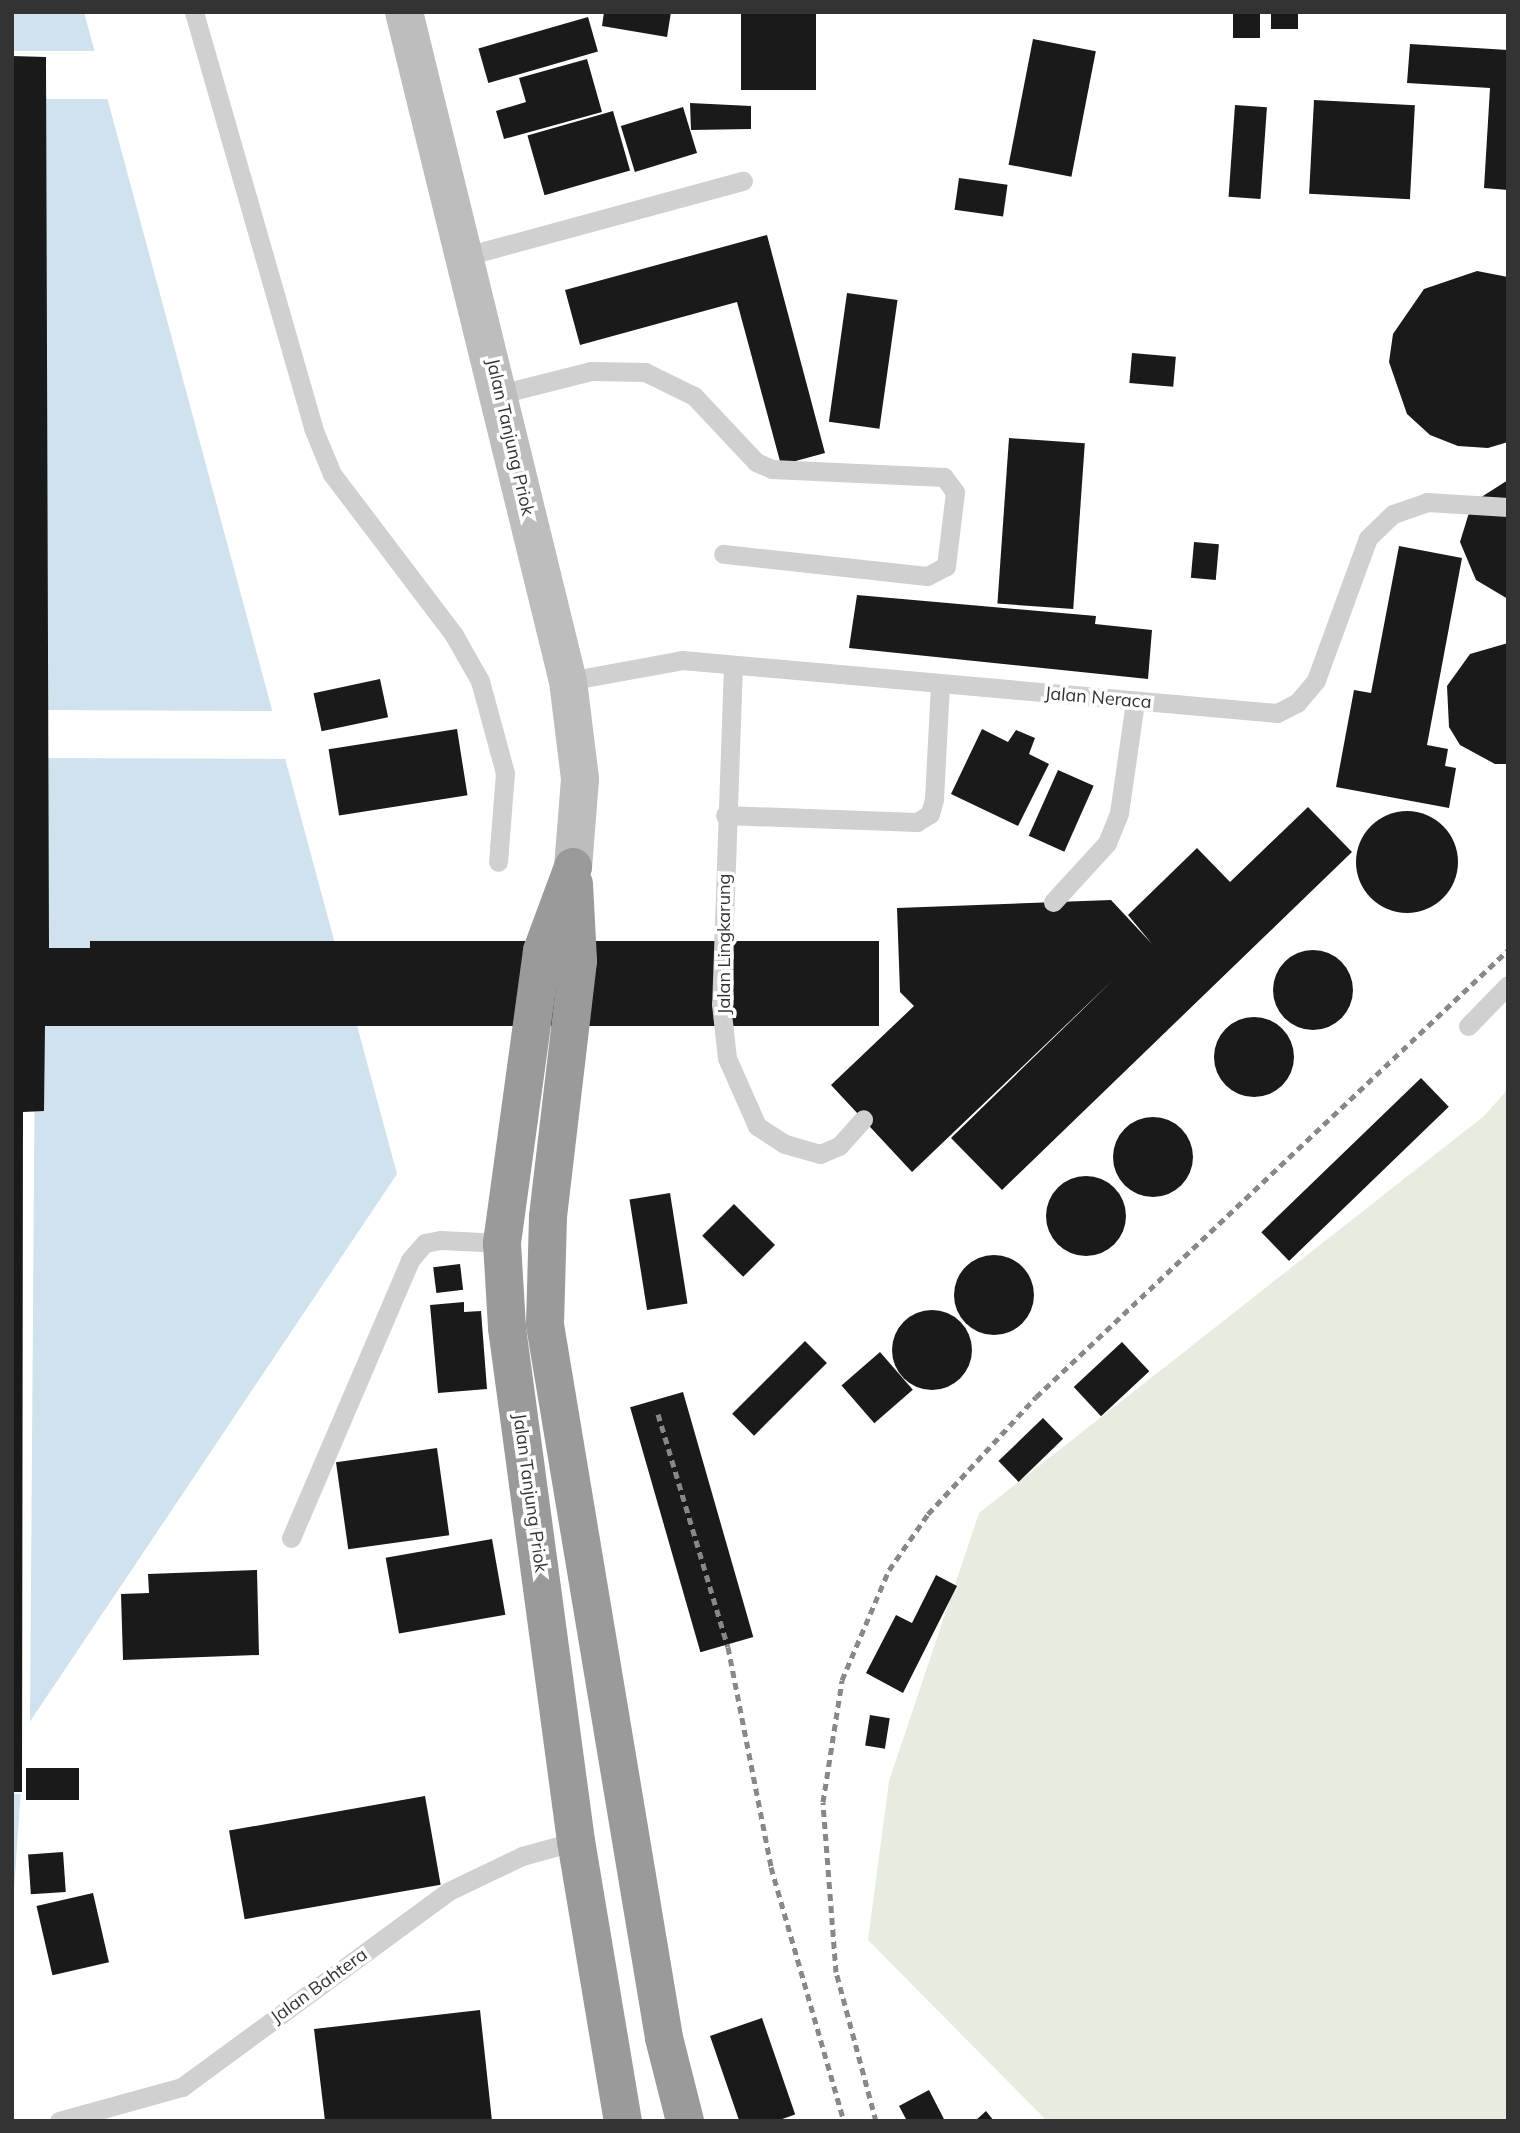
<!DOCTYPE html>
<html>
<head>
<meta charset="utf-8">
<style>
  body { margin:0 }
  #map { position:relative; width:1520px; height:2133px; overflow:hidden; background:#fff; font-family:Mulish,sans-serif }
  div>[style] { position:absolute }
  .green>* { inset:0; background:#e6ecdf }
  .water>* { inset:0; background:#cfe2ee }
  .pier>* { inset:0; background:#fff }
  .building>* { inset:0; background:#1a1a1a; transform-origin:0 0 }
  .round { border-radius:50% }
  .lane>* { height:19px; margin:-9.5px; padding:0 9.5px; transform-origin:9.5px; border-radius:9.5px; background:#d0d0d0 }
  .secondary>* { height:38px; margin:-19px; padding:0 19px; transform-origin:19px; border-radius:19px; background:#bdbdbd }
  .highway>* { height:38px; margin:-19px; padding:0 19px; transform-origin:19px; border-radius:19px; background:#9a9a9a }
  .rail>* { height:5px; margin-top:-2.5px; transform-origin:0; background:repeating-linear-gradient(90deg,#888 0 7px,transparent 0 12px) }
  span { translate:-50% -50%; white-space:nowrap; text-align:center; line-height:1.15; -webkit-text-stroke:7px #fff; paint-order:stroke }
  .street-label { font-size:18px; color:#333 }
  .frame { position:absolute; inset:0; border:14px solid #333; pointer-events:none }
</style>
</head>
<body>
<div id="map">
  <div class="green">
    <i style="clip-path:polygon(1508px 1089px,1508px 2121px,1047px 2121px,868px 1940px,889px 1781px,979px 1513px,1484px 1116px)"></i>
  </div>
  <div class="water">
    <i style="clip-path:polygon(12px 12px,84px 12px,397px 1174px,25px 1729px,12px 1920px)"></i>
  </div>
  <div class="pier">
    <i style="clip-path:polygon(12px 51px,98px 51px,111px 99px,43px 99px,38px 710px,276px 711px,289px 759px,37px 758px,30px 1727px,25px 1730px,25px 1794px,12px 1794px)"></i>
  </div>
  <div class="building">
    <i style="clip-path:polygon(604px 12px,671px 12px,667px 37px,602px 26px)"></i>
    <i style="left:741px;top:12px;width:75px;height:78px"></i>
    <i style="left:1233px;top:12px;width:27px;height:26px"></i>
    <i style="left:1271px;top:12px;width:27px;height:17px"></i>
    <i style="left:588px;top:17px;width:36px;height:114px;rotate:74deg"></i>
    <i style="left:1033px;top:39px;width:64px;height:128px;rotate:11deg"></i>
    <i style="clip-path:polygon(1410px 44px,1508px 50px,1508px 190px,1484px 188px,1490px 88px,1407px 83px)"></i>
    <i style="clip-path:polygon(12px 56px,46px 57px,49px 948px,90px 948px,90px 941px,879px 941px,879px 1026px,45px 1026px,44px 1111px,23px 1112px,22px 1792px,12px 1792px)"></i>
    <i style="clip-path:polygon(587px 59px,602px 112px,504px 139px,496px 111px,526px 102px,519px 78px)"></i>
    <i style="left:1314px;top:100px;width:101px;height:94px;rotate:3deg"></i>
    <i style="clip-path:polygon(690px 103px,751px 106px,751px 129px,691px 130px)"></i>
    <i style="left:1235px;top:105px;width:32px;height:92px;rotate:4deg"></i>
    <i style="left:683px;top:107px;width:48px;height:65px;rotate:73deg"></i>
    <i style="left:613px;top:111px;width:62px;height:89px;rotate:74deg"></i>
    <i style="left:959px;top:178px;width:49px;height:32px;rotate:8deg"></i>
    <i style="clip-path:polygon(767px 235px,825px 453px,781px 465px,737px 302px,580px 345px,565px 290px)"></i>
    <i style="clip-path:polygon(1477px 271px,1508px 277px,1508px 442px,1488px 448px,1458px 446px,1430px 435px,1407px 414px,1389px 362px,1393px 334px,1424px 289px)"></i>
    <i style="left:847px;top:293px;width:51px;height:130px;rotate:8deg"></i>
    <i style="left:1132px;top:353px;width:44px;height:30px;rotate:5deg"></i>
    <i style="left:1009px;top:438px;width:76px;height:166px;rotate:4deg"></i>
    <i style="clip-path:polygon(1508px 480px,1508px 599px,1476px 580px,1460px 542px,1472px 503px)"></i>
    <i style="left:1194px;top:542px;width:25px;height:36px;rotate:5deg"></i>
    <i style="clip-path:polygon(1399px 546px,1462px 558px,1427px 745px,1448px 749px,1445px 766px,1456px 768px,1449px 808px,1336px 787px,1354px 690px,1371px 693px)"></i>
    <i style="clip-path:polygon(857px 595px,1096px 616px,1095px 624px,1152px 630px,1148px 679px,849px 648px)"></i>
    <i style="clip-path:polygon(1508px 643px,1508px 764px,1495px 764px,1460px 745px,1449px 727px,1447px 686px,1470px 654px)"></i>
    <i style="left:380px;top:679px;width:39px;height:68px;rotate:78deg"></i>
    <i style="left:457px;top:729px;width:67px;height:130px;rotate:81deg"></i>
    <i style="clip-path:polygon(982px 729px,1008px 742px,1016px 730px,1035px 738px,1029px 754px,1049px 764px,1018px 826px,951px 794px)"></i>
    <i style="left:1058px;top:770px;width:39px;height:72px;rotate:24deg"></i>
    <i style="clip-path:polygon(1308px 807px,1352px 852px,1002px 1190px,951px 1138px,1114px 979px,912px 1172px,831px 1085px,914px 1006px,900px 992px,897px 908px,1111px 900px,1152px 944px,1128px 915px,1197px 848px,1230px 882px)"></i>
    <i class="round" style="left:1356px;top:811px;width:102px;height:102px"></i>
    <i class="round" style="left:1273px;top:950px;width:80px;height:80px"></i>
    <i class="round" style="left:1214px;top:1017px;width:80px;height:80px"></i>
    <i style="left:1421px;top:1078px;width:40px;height:222px;rotate:46deg"></i>
    <i class="round" style="left:1113px;top:1117px;width:80px;height:80px"></i>
    <i class="round" style="left:1046px;top:1176px;width:80px;height:80px"></i>
    <i style="left:670px;top:1193px;width:112px;height:41px;rotate:81deg"></i>
    <i style="left:734px;top:1204px;width:58px;height:45px;rotate:45deg"></i>
    <i class="round" style="left:954px;top:1255px;width:80px;height:80px"></i>
    <i style="left:460px;top:1264px;width:26px;height:27px;rotate:83deg"></i>
    <i style="clip-path:polygon(464px 1302px,464px 1312px,481px 1311px,487px 1389px,438px 1393px,430px 1305px)"></i>
    <i class="round" style="left:892px;top:1310px;width:80px;height:80px"></i>
    <i style="left:805px;top:1341px;width:31px;height:103px;rotate:45deg"></i>
    <i style="left:1122px;top:1342px;width:40px;height:66px;rotate:47deg"></i>
    <i style="left:880px;top:1352px;width:50px;height:51px;rotate:49deg"></i>
    <i style="left:683px;top:1392px;width:255px;height:55px;rotate:74deg"></i>
    <i style="left:1043px;top:1418px;width:29px;height:62px;rotate:46deg"></i>
    <i style="left:437px;top:1448px;width:88px;height:102px;rotate:82deg"></i>
    <i style="left:492px;top:1539px;width:77px;height:108px;rotate:80deg"></i>
    <i style="clip-path:polygon(257px 1570px,259px 1655px,123px 1660px,121px 1594px,149px 1593px,148px 1574px)"></i>
    <i style="clip-path:polygon(936px 1575px,957px 1586px,903px 1693px,866px 1673px,896px 1615px,912px 1623px)"></i>
    <i style="left:870px;top:1715px;width:20px;height:31px;rotate:9deg"></i>
    <i style="left:79px;top:1768px;width:32px;height:53px;rotate:90deg"></i>
    <i style="left:425px;top:1796px;width:90px;height:199px;rotate:80deg"></i>
    <i style="left:63px;top:1852px;width:40px;height:35px;rotate:86deg"></i>
    <i style="left:93px;top:1893px;width:71px;height:58px;rotate:77deg"></i>
    <i style="clip-path:polygon(480px 2010px,492px 2121px,325px 2121px,314px 2029px)"></i>
    <i style="left:762px;top:2018px;width:102px;height:55px;rotate:71deg"></i>
    <i style="clip-path:polygon(929px 2090px,945px 2121px,907px 2121px,899px 2106px)"></i>
    <i style="clip-path:polygon(986px 2111px,994px 2121px,975px 2121px)"></i>
  </div>
  <div class="lane">
    <i style="left:194px;top:12px;width:433px;rotate:74deg"></i>
    <i style="left:313px;top:428px;width:50px;rotate:67.6deg"></i>
    <i style="left:332px;top:474px;width:202px;rotate:52.8deg"></i>
    <i style="left:454px;top:635px;width:53px;rotate:60.5deg"></i>
    <i style="left:480px;top:681px;width:95px;rotate:74.8deg"></i>
    <i style="left:505px;top:773px;width:89px;rotate:94.5deg"></i>
    <i style="left:466px;top:256px;width:287px;rotate:-15.2deg"></i>
    <i style="left:500px;top:394px;width:94px;rotate:-14.2deg"></i>
    <i style="left:591px;top:371px;width:54px;rotate:1.1deg"></i>
    <i style="left:645px;top:372px;width:55px;rotate:26.1deg"></i>
    <i style="left:694px;top:396px;width:91px;rotate:46.8deg"></i>
    <i style="left:756px;top:462px;width:17px;rotate:24deg"></i>
    <i style="left:772px;top:469px;width:172px;rotate:2.7deg"></i>
    <i style="left:944px;top:477px;width:19px;rotate:54deg"></i>
    <i style="left:955px;top:492px;width:75px;rotate:96.9deg"></i>
    <i style="left:946px;top:566px;width:21px;rotate:152deg"></i>
    <i style="left:927px;top:576px;width:205px;rotate:-173.8deg"></i>
    <i style="left:733px;top:665px;width:339px;rotate:92deg"></i>
    <i style="left:721px;top:1004px;width:54px;rotate:83.7deg"></i>
    <i style="left:727px;top:1058px;width:74px;rotate:66.2deg"></i>
    <i style="left:757px;top:1126px;width:33px;rotate:33deg"></i>
    <i style="left:785px;top:1144px;width:36px;rotate:16deg"></i>
    <i style="left:820px;top:1154px;width:21px;rotate:-23deg"></i>
    <i style="left:839px;top:1146px;width:36px;rotate:-48deg"></i>
    <i style="left:568px;top:681px;width:116px;rotate:-10.4deg"></i>
    <i style="left:682px;top:660px;width:597px;rotate:5.09deg"></i>
    <i style="left:1277px;top:713px;width:22px;rotate:-27deg"></i>
    <i style="left:1297px;top:703px;width:30px;rotate:-50deg"></i>
    <i style="left:1316px;top:680px;width:151px;rotate:-69.9deg"></i>
    <i style="left:1368px;top:538px;width:35px;rotate:-44deg"></i>
    <i style="left:1393px;top:514px;width:36px;rotate:-19deg"></i>
    <i style="left:1427px;top:502px;width:81px;rotate:3.5deg"></i>
    <i style="left:725px;top:815px;width:192px;rotate:2.1deg"></i>
    <i style="left:917px;top:822px;width:15px;rotate:-32deg"></i>
    <i style="left:930px;top:814px;width:16px;rotate:-75deg"></i>
    <i style="left:934px;top:799px;width:115px;rotate:-87deg"></i>
    <i style="left:1053px;top:902px;width:80px;rotate:-47.5deg"></i>
    <i style="left:1107px;top:843px;width:32px;rotate:-68deg"></i>
    <i style="left:1119px;top:813px;width:112px;rotate:-81.8deg"></i>
    <i style="left:1468px;top:1026px;width:57px;rotate:-45.7deg"></i>
    <i style="left:291px;top:1538px;width:302px;rotate:-66.8deg"></i>
    <i style="left:410px;top:1260px;width:23px;rotate:-49deg"></i>
    <i style="left:425px;top:1243px;width:16px;rotate:-11deg"></i>
    <i style="left:441px;top:1240px;width:61px;rotate:2.8deg"></i>
    <i style="left:59px;top:2121px;width:128px;rotate:-15.5deg"></i>
    <i style="left:182px;top:2087px;width:331px;rotate:-36.3deg"></i>
    <i style="left:449px;top:1891px;width:81px;rotate:-25.6deg"></i>
    <i style="left:522px;top:1856px;width:56px;rotate:-15.5deg"></i>
  </div>
  <div class="secondary">
    <i style="left:404px;top:12px;width:689px;rotate:76.23deg"></i>
    <i style="left:568px;top:681px;width:99px;rotate:83deg"></i>
    <i style="left:580px;top:779px;width:88px;rotate:94.5deg"></i>
  </div>
  <div class="highway">
    <i style="left:573px;top:867px;width:90px;rotate:110.3deg"></i>
    <i style="left:542px;top:951px;width:295px;rotate:97.8deg"></i>
    <i style="left:502px;top:1243px;width:85px;rotate:86.6deg"></i>
    <i style="left:507px;top:1328px;width:518px;rotate:82.34deg"></i>
    <i style="left:576px;top:1841px;width:284px;rotate:80.5deg"></i>
    <i style="left:574px;top:884px;width:77px;rotate:87deg"></i>
    <i style="left:578px;top:961px;width:258px;rotate:96.7deg"></i>
    <i style="left:548px;top:1217px;width:108px;rotate:91.6deg"></i>
    <i style="left:545px;top:1325px;width:723px;rotate:80.52deg"></i>
    <i style="left:664px;top:2038px;width:86px;rotate:75.8deg"></i>
  </div>
  <div class="rail">
    <i style="left:658px;top:1414px;width:243px;rotate:73.3deg"></i>
    <i style="left:728px;top:1647px;width:224px;rotate:78.9deg"></i>
    <i style="left:771px;top:1867px;width:264px;rotate:74deg"></i>
    <i style="left:876px;top:2121px;width:154px;rotate:-105deg"></i>
    <i style="left:836px;top:1972px;width:170px;rotate:-94.4deg"></i>
    <i style="left:823px;top:1802px;width:123px;rotate:-81.1deg"></i>
    <i style="left:842px;top:1680px;width:120px;rotate:-66.9deg"></i>
    <i style="left:889px;top:1570px;width:68px;rotate:-55.1deg"></i>
    <i style="left:928px;top:1514px;width:159px;rotate:-47.3deg"></i>
    <i style="left:1036px;top:1397px;width:650px;rotate:-43.44deg"></i>
  </div>
  <div class="street-label">
    <span style="left:510px;top:437px;rotate:77deg">Jalan Tanjung Priok</span>
    <span style="left:1098px;top:698px;rotate:5deg">Jalan Neraca</span>
    <span style="left:724px;top:944px;rotate:-90deg">Jalan Lingkarung</span>
    <span style="left:530px;top:1493px;rotate:82deg">Jalan Tanjung Priok</span>
    <span style="left:319px;top:1986px;rotate:-36deg">Jalan Bahtera</span>
  </div>
  <div class="frame"></div>
</div>
</body>
</html>
